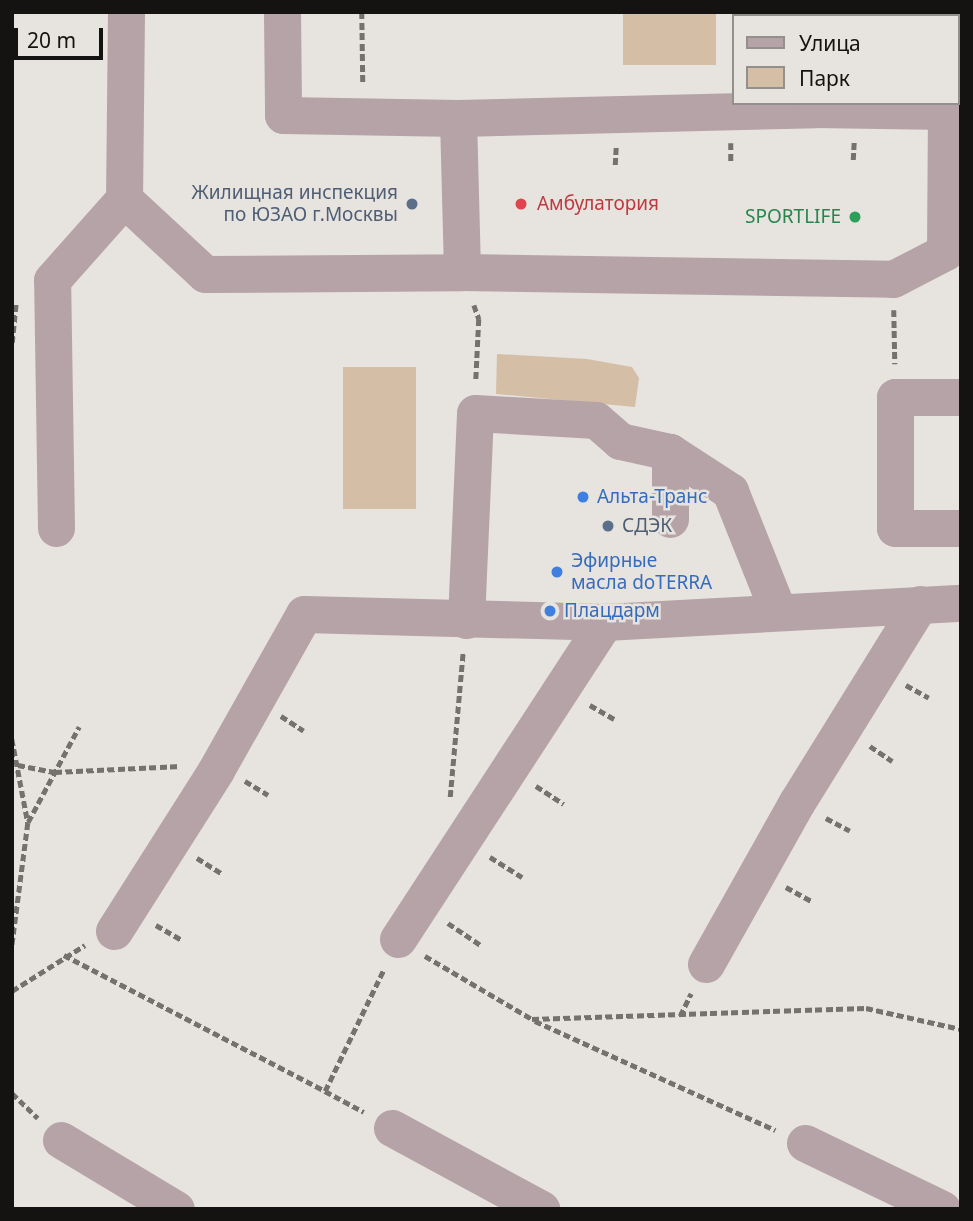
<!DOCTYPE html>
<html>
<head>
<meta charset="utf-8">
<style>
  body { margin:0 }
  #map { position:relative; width:973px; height:1221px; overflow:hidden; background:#e7e3de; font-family:"Noto Sans",sans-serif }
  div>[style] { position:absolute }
  .green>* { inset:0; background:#d5bea6; transform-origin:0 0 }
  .path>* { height:4.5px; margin-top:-2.25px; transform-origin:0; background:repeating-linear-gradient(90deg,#74716e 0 7px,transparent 0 10.5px) }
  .minor>* { height:37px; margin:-18.5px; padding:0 18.5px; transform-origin:18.5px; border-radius:18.5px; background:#b5a3a7 }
  .dots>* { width:19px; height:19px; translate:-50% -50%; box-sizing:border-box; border:4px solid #e7e3de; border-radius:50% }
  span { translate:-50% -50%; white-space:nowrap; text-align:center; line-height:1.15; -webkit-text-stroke:5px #e7e3de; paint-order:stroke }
  .service-label { font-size:19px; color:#4e5e75 }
  .right { translate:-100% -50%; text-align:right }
  .left { translate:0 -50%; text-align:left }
  .health-label { font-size:19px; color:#be3a42 }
  .leisure-label { font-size:19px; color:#27864d }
  .shop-label { font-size:19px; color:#366cbe }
  .frame { position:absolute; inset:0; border:14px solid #141311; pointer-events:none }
  .legend { position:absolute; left:732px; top:14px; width:228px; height:91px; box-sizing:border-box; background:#e7e3de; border:2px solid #93908c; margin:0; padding:9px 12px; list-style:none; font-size:21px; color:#141311 }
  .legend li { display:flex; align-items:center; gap:14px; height:35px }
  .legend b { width:35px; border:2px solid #93908c }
  .scale { position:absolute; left:14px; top:28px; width:89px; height:32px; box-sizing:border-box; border:4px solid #141311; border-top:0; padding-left:9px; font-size:21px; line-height:24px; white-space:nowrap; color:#141311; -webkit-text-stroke:5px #e7e3de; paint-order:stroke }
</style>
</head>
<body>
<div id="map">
  <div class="green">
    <i style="left:623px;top:12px;width:93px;height:53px"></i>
    <i style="clip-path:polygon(497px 354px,587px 359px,632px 367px,639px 378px,635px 407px,496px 394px)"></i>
    <i style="left:343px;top:367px;width:73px;height:142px"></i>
  </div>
  <div class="path">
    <i style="left:362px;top:12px;width:73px;rotate:89.2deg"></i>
    <i style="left:731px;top:143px;width:20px;rotate:90deg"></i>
    <i style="left:853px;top:160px;width:20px;rotate:-87deg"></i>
    <i style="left:615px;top:165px;width:20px;rotate:-87deg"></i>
    <i style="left:474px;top:305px;width:15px;rotate:70deg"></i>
    <i style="left:479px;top:319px;width:61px;rotate:92.8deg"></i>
    <i style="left:894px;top:310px;width:54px;rotate:88.9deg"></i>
    <i style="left:12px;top:343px;width:41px;rotate:-84.4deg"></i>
    <i style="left:906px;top:685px;width:26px;rotate:29deg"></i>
    <i style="left:590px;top:705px;width:28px;rotate:30deg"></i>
    <i style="left:281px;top:716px;width:27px;rotate:33deg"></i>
    <i style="left:12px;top:739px;width:86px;rotate:79.2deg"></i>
    <i style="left:28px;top:823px;width:124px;rotate:97.4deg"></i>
    <i style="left:870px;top:746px;width:27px;rotate:34deg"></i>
    <i style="left:18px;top:765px;width:38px;rotate:11deg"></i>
    <i style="left:55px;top:772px;width:126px;rotate:-2.7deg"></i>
    <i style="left:245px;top:781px;width:27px;rotate:31deg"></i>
    <i style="left:536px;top:786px;width:33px;rotate:33deg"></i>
    <i style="left:450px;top:797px;width:146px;rotate:-84.9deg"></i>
    <i style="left:826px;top:818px;width:27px;rotate:28deg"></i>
    <i style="left:28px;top:822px;width:108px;rotate:-61.8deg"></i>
    <i style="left:490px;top:857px;width:38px;rotate:32deg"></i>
    <i style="left:197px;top:858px;width:31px;rotate:32deg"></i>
    <i style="left:786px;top:887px;width:29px;rotate:29deg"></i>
    <i style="left:448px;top:923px;width:41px;rotate:34.1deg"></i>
    <i style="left:156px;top:925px;width:30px;rotate:30deg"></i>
    <i style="left:64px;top:955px;width:294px;rotate:27.5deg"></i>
    <i style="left:325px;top:1091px;width:136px;rotate:-64.2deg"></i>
    <i style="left:425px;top:956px;width:124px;rotate:30.5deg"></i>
    <i style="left:532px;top:1019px;width:334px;rotate:-1.9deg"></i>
    <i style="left:866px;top:1008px;width:97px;rotate:12.5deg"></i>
    <i style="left:12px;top:991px;width:86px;rotate:-32.2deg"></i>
    <i style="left:680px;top:1016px;width:25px;rotate:-64deg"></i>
    <i style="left:535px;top:1021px;width:264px;rotate:24.4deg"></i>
    <i style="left:325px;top:1091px;width:44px;rotate:28.3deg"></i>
    <i style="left:12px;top:1093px;width:36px;rotate:44deg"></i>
  </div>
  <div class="minor">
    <i style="left:126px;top:12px;width:187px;rotate:90.6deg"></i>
    <i style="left:124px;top:199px;width:110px;rotate:42.8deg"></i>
    <i style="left:205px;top:274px;width:257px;rotate:-0.4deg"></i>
    <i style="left:462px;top:272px;width:431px;rotate:0.9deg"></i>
    <i style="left:893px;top:279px;width:59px;rotate:-27.4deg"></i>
    <i style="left:945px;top:252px;width:141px;rotate:-89.6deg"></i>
    <i style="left:946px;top:111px;width:15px"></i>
    <i style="left:282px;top:12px;width:103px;rotate:89.4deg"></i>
    <i style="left:283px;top:115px;width:175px;rotate:1deg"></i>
    <i style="left:458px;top:118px;width:357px;rotate:-1.4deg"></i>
    <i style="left:815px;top:109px;width:131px;rotate:0.9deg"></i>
    <i style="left:820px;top:16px;width:4px;rotate:-90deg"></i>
    <i style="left:458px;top:118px;width:154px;rotate:88.5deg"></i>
    <i style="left:961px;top:397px;width:66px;rotate:180deg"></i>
    <i style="left:895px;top:397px;width:131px;rotate:90deg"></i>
    <i style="left:895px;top:528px;width:66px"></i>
    <i style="left:670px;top:452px;width:72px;rotate:33deg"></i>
    <i style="left:730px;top:491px;width:129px;rotate:68.2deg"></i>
    <i style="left:56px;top:528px;width:248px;rotate:-90.9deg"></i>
    <i style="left:52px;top:280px;width:108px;rotate:-48.4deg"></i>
    <i style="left:466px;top:620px;width:207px;rotate:-87.5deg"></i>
    <i style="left:475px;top:413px;width:121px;rotate:3.3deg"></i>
    <i style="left:596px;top:420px;width:32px;rotate:41deg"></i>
    <i style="left:620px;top:441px;width:51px;rotate:12.4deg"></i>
    <i style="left:670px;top:452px;width:67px;rotate:90deg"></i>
    <i style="left:114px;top:931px;width:191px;rotate:-57.6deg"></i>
    <i style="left:216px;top:770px;width:179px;rotate:-60.6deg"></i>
    <i style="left:304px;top:614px;width:301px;rotate:1.5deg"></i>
    <i style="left:605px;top:622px;width:357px;rotate:-3.1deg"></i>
    <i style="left:398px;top:939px;width:379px;rotate:-56.9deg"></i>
    <i style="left:706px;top:964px;width:186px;rotate:-60.7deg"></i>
    <i style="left:797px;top:802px;width:233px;rotate:-58.2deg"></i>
    <i style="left:392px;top:1128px;width:170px;rotate:28.5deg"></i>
    <i style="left:61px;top:1140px;width:134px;rotate:31deg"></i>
    <i style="left:805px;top:1143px;width:152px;rotate:25.7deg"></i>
  </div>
  <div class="dots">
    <i style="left:412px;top:204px;background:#5c6f8a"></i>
    <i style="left:521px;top:204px;background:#e0444e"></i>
    <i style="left:855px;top:217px;background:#2e9e5b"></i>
    <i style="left:583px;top:497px;background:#3f7fe0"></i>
    <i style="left:608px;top:526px;background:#5c6f8a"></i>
    <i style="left:557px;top:572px;background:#3f7fe0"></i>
    <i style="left:550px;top:611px;background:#3f7fe0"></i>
  </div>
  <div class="service-label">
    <span class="right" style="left:398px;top:204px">Жилищная инспекция<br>по ЮЗАО г.Москвы</span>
    <span class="left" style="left:622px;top:526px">СДЭК</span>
  </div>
  <div class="health-label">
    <span class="left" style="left:537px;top:204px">Амбулатория</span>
  </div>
  <div class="leisure-label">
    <span class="right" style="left:841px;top:217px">SPORTLIFE</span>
  </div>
  <div class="shop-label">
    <span class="left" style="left:597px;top:497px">Альта-Транс</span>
    <span class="left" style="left:571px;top:572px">Эфирные<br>масла doTERRA</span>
    <span class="left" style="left:564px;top:611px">Плацдарм</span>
  </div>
  <div class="frame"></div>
  <ul class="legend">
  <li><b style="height:9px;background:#b5a3a7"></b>Улица</li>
  <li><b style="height:19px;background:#d5bea6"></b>Парк</li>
  </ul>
  <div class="scale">20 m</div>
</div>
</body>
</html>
